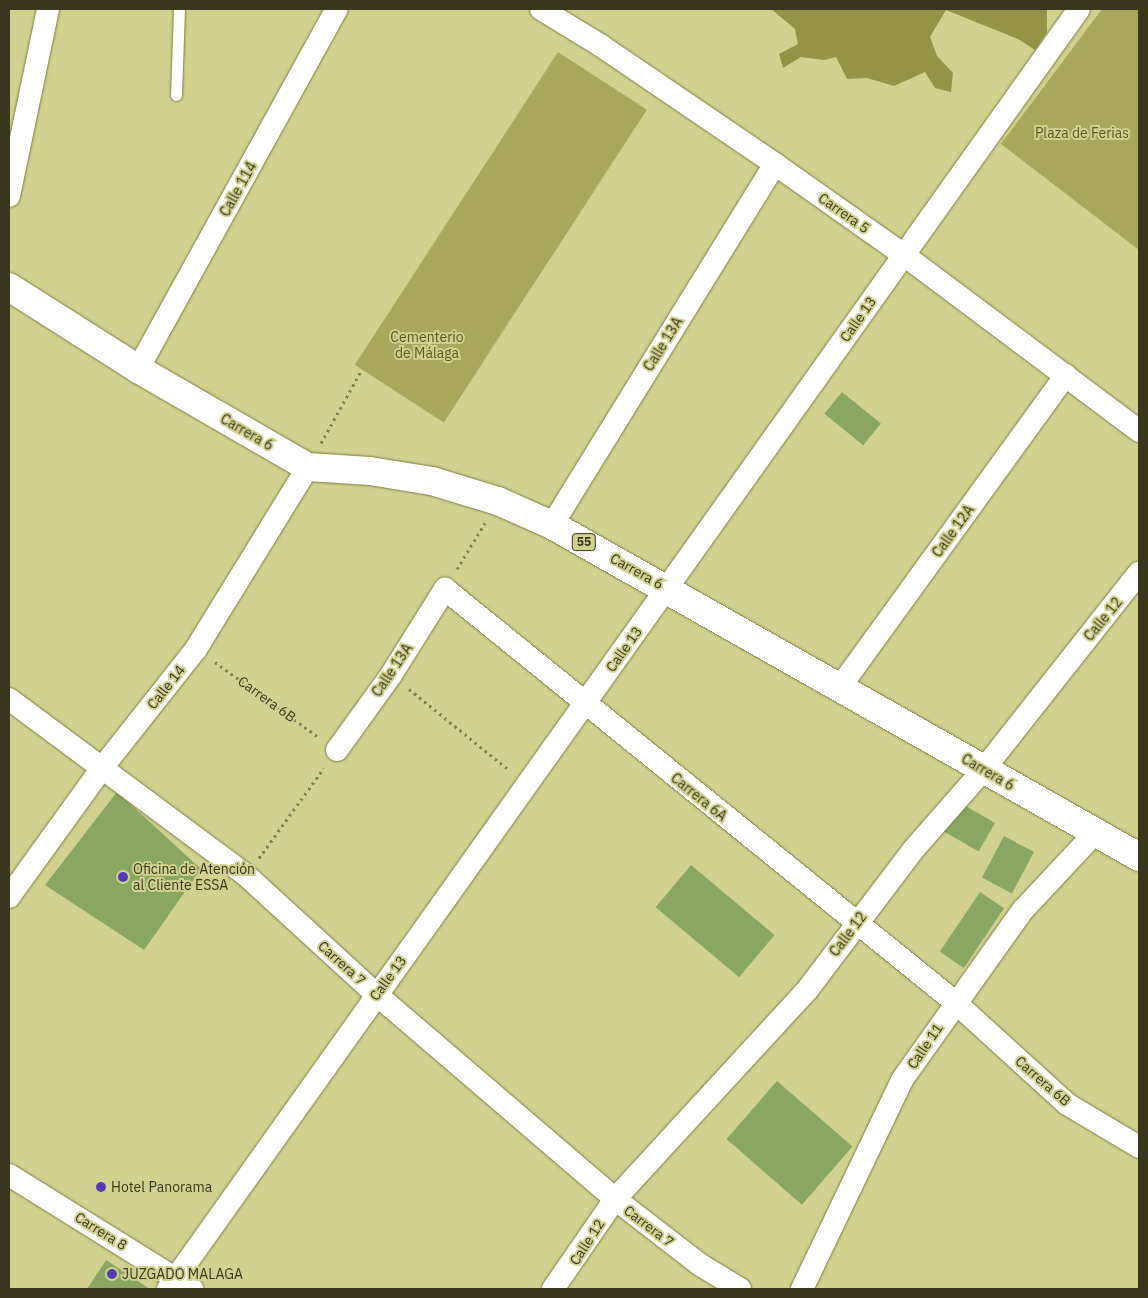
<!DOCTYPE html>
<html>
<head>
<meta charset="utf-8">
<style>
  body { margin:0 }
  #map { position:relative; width:1148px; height:1298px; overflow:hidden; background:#d1d190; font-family:"IBM Plex Sans",sans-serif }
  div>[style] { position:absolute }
  .green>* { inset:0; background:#a8a75c; transform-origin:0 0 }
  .forest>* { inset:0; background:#949346 }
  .building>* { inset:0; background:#89a762; transform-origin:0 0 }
  .path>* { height:3px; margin-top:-1.5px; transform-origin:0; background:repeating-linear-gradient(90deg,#818054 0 2.5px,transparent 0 6.5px) }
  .roads { filter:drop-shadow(0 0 1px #7e7c3e) drop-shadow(0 0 1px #7e7c3e) }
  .lane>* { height:11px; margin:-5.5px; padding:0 5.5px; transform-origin:5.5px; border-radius:5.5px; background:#fff }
  .street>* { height:22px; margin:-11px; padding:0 11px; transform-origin:11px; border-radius:11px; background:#fff }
  .highway>* { height:28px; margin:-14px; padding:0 14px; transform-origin:14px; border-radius:14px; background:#fff }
  .dots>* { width:14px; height:14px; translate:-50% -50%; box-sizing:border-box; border:2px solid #d1d190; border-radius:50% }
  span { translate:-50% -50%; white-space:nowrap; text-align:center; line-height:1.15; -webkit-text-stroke:4px #d1d190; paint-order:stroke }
  .shield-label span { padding:1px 4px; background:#d1d190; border:1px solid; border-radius:4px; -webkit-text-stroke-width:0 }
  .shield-label { font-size:12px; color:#38371d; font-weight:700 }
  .park-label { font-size:14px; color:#58571e }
  .street-label { font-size:14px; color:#38371d }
  .poi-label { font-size:14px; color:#38371d }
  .left { translate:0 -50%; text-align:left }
  .frame { position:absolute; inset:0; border:10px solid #38371d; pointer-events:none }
</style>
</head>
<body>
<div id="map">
  <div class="green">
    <i style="clip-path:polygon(1102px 9px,1139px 9px,1139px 250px,1001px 144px)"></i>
    <i style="left:558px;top:52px;width:106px;height:373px;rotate:33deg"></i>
  </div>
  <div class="forest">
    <i style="clip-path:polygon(771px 9px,1047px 9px,1047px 32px,1035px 50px,1018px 39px,946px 10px,930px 37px,937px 56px,953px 73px,951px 92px,935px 88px,925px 72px,894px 86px,867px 78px,847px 79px,836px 57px,824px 60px,801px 57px,783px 68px,779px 54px,798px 44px,795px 29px)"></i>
  </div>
  <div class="building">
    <i style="left:842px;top:392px;width:50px;height:28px;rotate:39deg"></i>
    <i style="clip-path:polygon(117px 792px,201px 869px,144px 950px,45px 885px)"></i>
    <i style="left:957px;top:801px;width:44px;height:33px;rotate:30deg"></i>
    <i style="left:1004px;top:836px;width:34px;height:47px;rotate:28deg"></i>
    <i style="left:691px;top:865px;width:109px;height:55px;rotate:40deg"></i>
    <i style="left:980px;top:892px;width:29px;height:72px;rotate:34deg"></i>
    <i style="left:777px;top:1081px;width:100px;height:77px;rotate:41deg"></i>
    <i style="clip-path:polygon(106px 1260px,150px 1289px,87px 1289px)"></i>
  </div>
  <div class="path">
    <i style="left:321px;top:443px;width:82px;rotate:-60.9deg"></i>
    <i style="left:457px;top:569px;width:54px;rotate:-58.7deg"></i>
    <i style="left:215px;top:662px;width:126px;rotate:36deg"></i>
    <i style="left:409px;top:689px;width:129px;rotate:39deg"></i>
    <i style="left:259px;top:858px;width:111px;rotate:-54.2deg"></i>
  </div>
  <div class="roads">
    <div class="lane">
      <i style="left:176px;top:95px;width:86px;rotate:-88deg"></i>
    </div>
    <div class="street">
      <i style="left:541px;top:9px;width:69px;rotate:31.4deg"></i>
      <i style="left:600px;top:45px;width:212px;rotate:34.2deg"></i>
      <i style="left:775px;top:164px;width:158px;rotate:35.2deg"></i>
      <i style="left:904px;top:255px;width:294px;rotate:36.8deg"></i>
      <i style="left:9px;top:196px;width:191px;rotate:-78.2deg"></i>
      <i style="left:138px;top:369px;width:411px;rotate:-61.1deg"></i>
      <i style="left:552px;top:525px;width:424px;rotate:-58.3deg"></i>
      <i style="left:840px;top:687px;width:385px;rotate:-54.1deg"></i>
      <i style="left:9px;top:699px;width:297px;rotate:36.6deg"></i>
      <i style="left:247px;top:876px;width:175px;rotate:42.5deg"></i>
      <i style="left:376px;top:994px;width:315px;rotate:40.6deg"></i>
      <i style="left:615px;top:1199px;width:106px;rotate:37.7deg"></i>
      <i style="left:699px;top:1264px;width:48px;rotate:31.4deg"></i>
      <i style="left:337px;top:750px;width:92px;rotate:-54.2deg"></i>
      <i style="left:391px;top:675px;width:102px;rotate:-57.9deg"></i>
      <i style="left:445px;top:589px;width:656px;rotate:39deg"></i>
      <i style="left:955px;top:1002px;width:151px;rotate:42.3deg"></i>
      <i style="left:1067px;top:1104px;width:84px;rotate:30.8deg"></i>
      <i style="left:9px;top:897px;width:159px;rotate:-54.2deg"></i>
      <i style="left:102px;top:768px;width:152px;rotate:-51.7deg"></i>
      <i style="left:196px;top:649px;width:214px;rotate:-58.4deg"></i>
      <i style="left:9px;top:1175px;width:216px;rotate:31.9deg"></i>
      <i style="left:168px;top:1289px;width:1571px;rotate:-54.56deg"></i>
      <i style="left:553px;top:1289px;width:109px;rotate:-55.4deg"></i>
      <i style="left:615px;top:1199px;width:285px;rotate:-47.4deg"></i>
      <i style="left:808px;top:989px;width:176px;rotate:-52.9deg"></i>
      <i style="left:914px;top:849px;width:106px;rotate:-48.8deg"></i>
      <i style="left:984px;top:769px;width:250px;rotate:-51.7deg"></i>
      <i style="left:802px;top:1289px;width:232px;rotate:-64.4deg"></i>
      <i style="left:902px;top:1080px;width:209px;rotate:-54.6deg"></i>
      <i style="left:1023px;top:910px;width:105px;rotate:-46.9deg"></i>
    </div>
    <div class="highway">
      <i style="left:9px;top:287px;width:153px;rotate:32.4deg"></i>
      <i style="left:138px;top:369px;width:196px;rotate:30deg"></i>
      <i style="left:308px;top:467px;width:62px;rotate:3.7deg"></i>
      <i style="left:370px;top:471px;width:63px;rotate:9.2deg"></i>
      <i style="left:432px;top:481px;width:69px;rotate:16.9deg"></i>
      <i style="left:498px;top:501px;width:59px;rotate:24deg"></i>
      <i style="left:552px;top:525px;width:674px;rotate:29.49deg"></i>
    </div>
  </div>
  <div class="dots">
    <i style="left:123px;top:877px;background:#563ab2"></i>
    <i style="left:101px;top:1187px;background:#563ab2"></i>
    <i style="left:112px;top:1274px;background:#563ab2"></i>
  </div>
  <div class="shield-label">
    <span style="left:584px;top:542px">55</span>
  </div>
  <div class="park-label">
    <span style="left:1082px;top:133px">Plaza de Ferias</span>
    <span style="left:427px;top:345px">Cementerio<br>de Málaga</span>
  </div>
  <div class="street-label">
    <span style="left:238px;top:189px;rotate:-61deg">Calle 114</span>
    <span style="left:844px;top:213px;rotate:35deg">Carrera 5</span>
    <span style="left:858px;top:319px;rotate:-55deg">Calle 13</span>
    <span style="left:663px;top:344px;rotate:-58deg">Calle 13A</span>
    <span style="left:247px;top:432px;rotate:30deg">Carrera 6</span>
    <span style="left:953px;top:531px;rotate:-54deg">Calle 12A</span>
    <span style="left:637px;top:571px;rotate:29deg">Carrera 6</span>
    <span style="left:1103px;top:619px;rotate:-51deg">Calle 12</span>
    <span style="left:624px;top:649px;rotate:-55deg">Calle 13</span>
    <span style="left:392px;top:670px;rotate:-56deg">Calle 13A</span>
    <span style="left:166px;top:687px;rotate:-52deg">Calle 14</span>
    <span style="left:267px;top:699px;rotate:36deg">Carrera 6B</span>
    <span style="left:988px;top:772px;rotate:30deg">Carrera 6</span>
    <span style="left:699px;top:797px;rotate:39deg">Carrera 6A</span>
    <span style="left:848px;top:934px;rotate:-53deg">Calle 12</span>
    <span style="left:342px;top:963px;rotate:42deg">Carrera 7</span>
    <span style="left:388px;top:978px;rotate:-54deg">Calle 13</span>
    <span style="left:925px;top:1046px;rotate:-56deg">Calle 11</span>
    <span style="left:1043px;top:1081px;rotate:41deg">Carrera 6B</span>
    <span style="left:649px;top:1226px;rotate:37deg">Carrera 7</span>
    <span style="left:101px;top:1231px;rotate:32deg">Carrera 8</span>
    <span style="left:587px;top:1242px;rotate:-57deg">Calle 12</span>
  </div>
  <div class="poi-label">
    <span class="left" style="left:133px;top:877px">Oficina de Atención<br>al Cliente ESSA</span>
    <span class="left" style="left:111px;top:1187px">Hotel Panorama</span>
    <span class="left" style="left:122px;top:1274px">JUZGADO MALAGA</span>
  </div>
  <div class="frame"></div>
</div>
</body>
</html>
